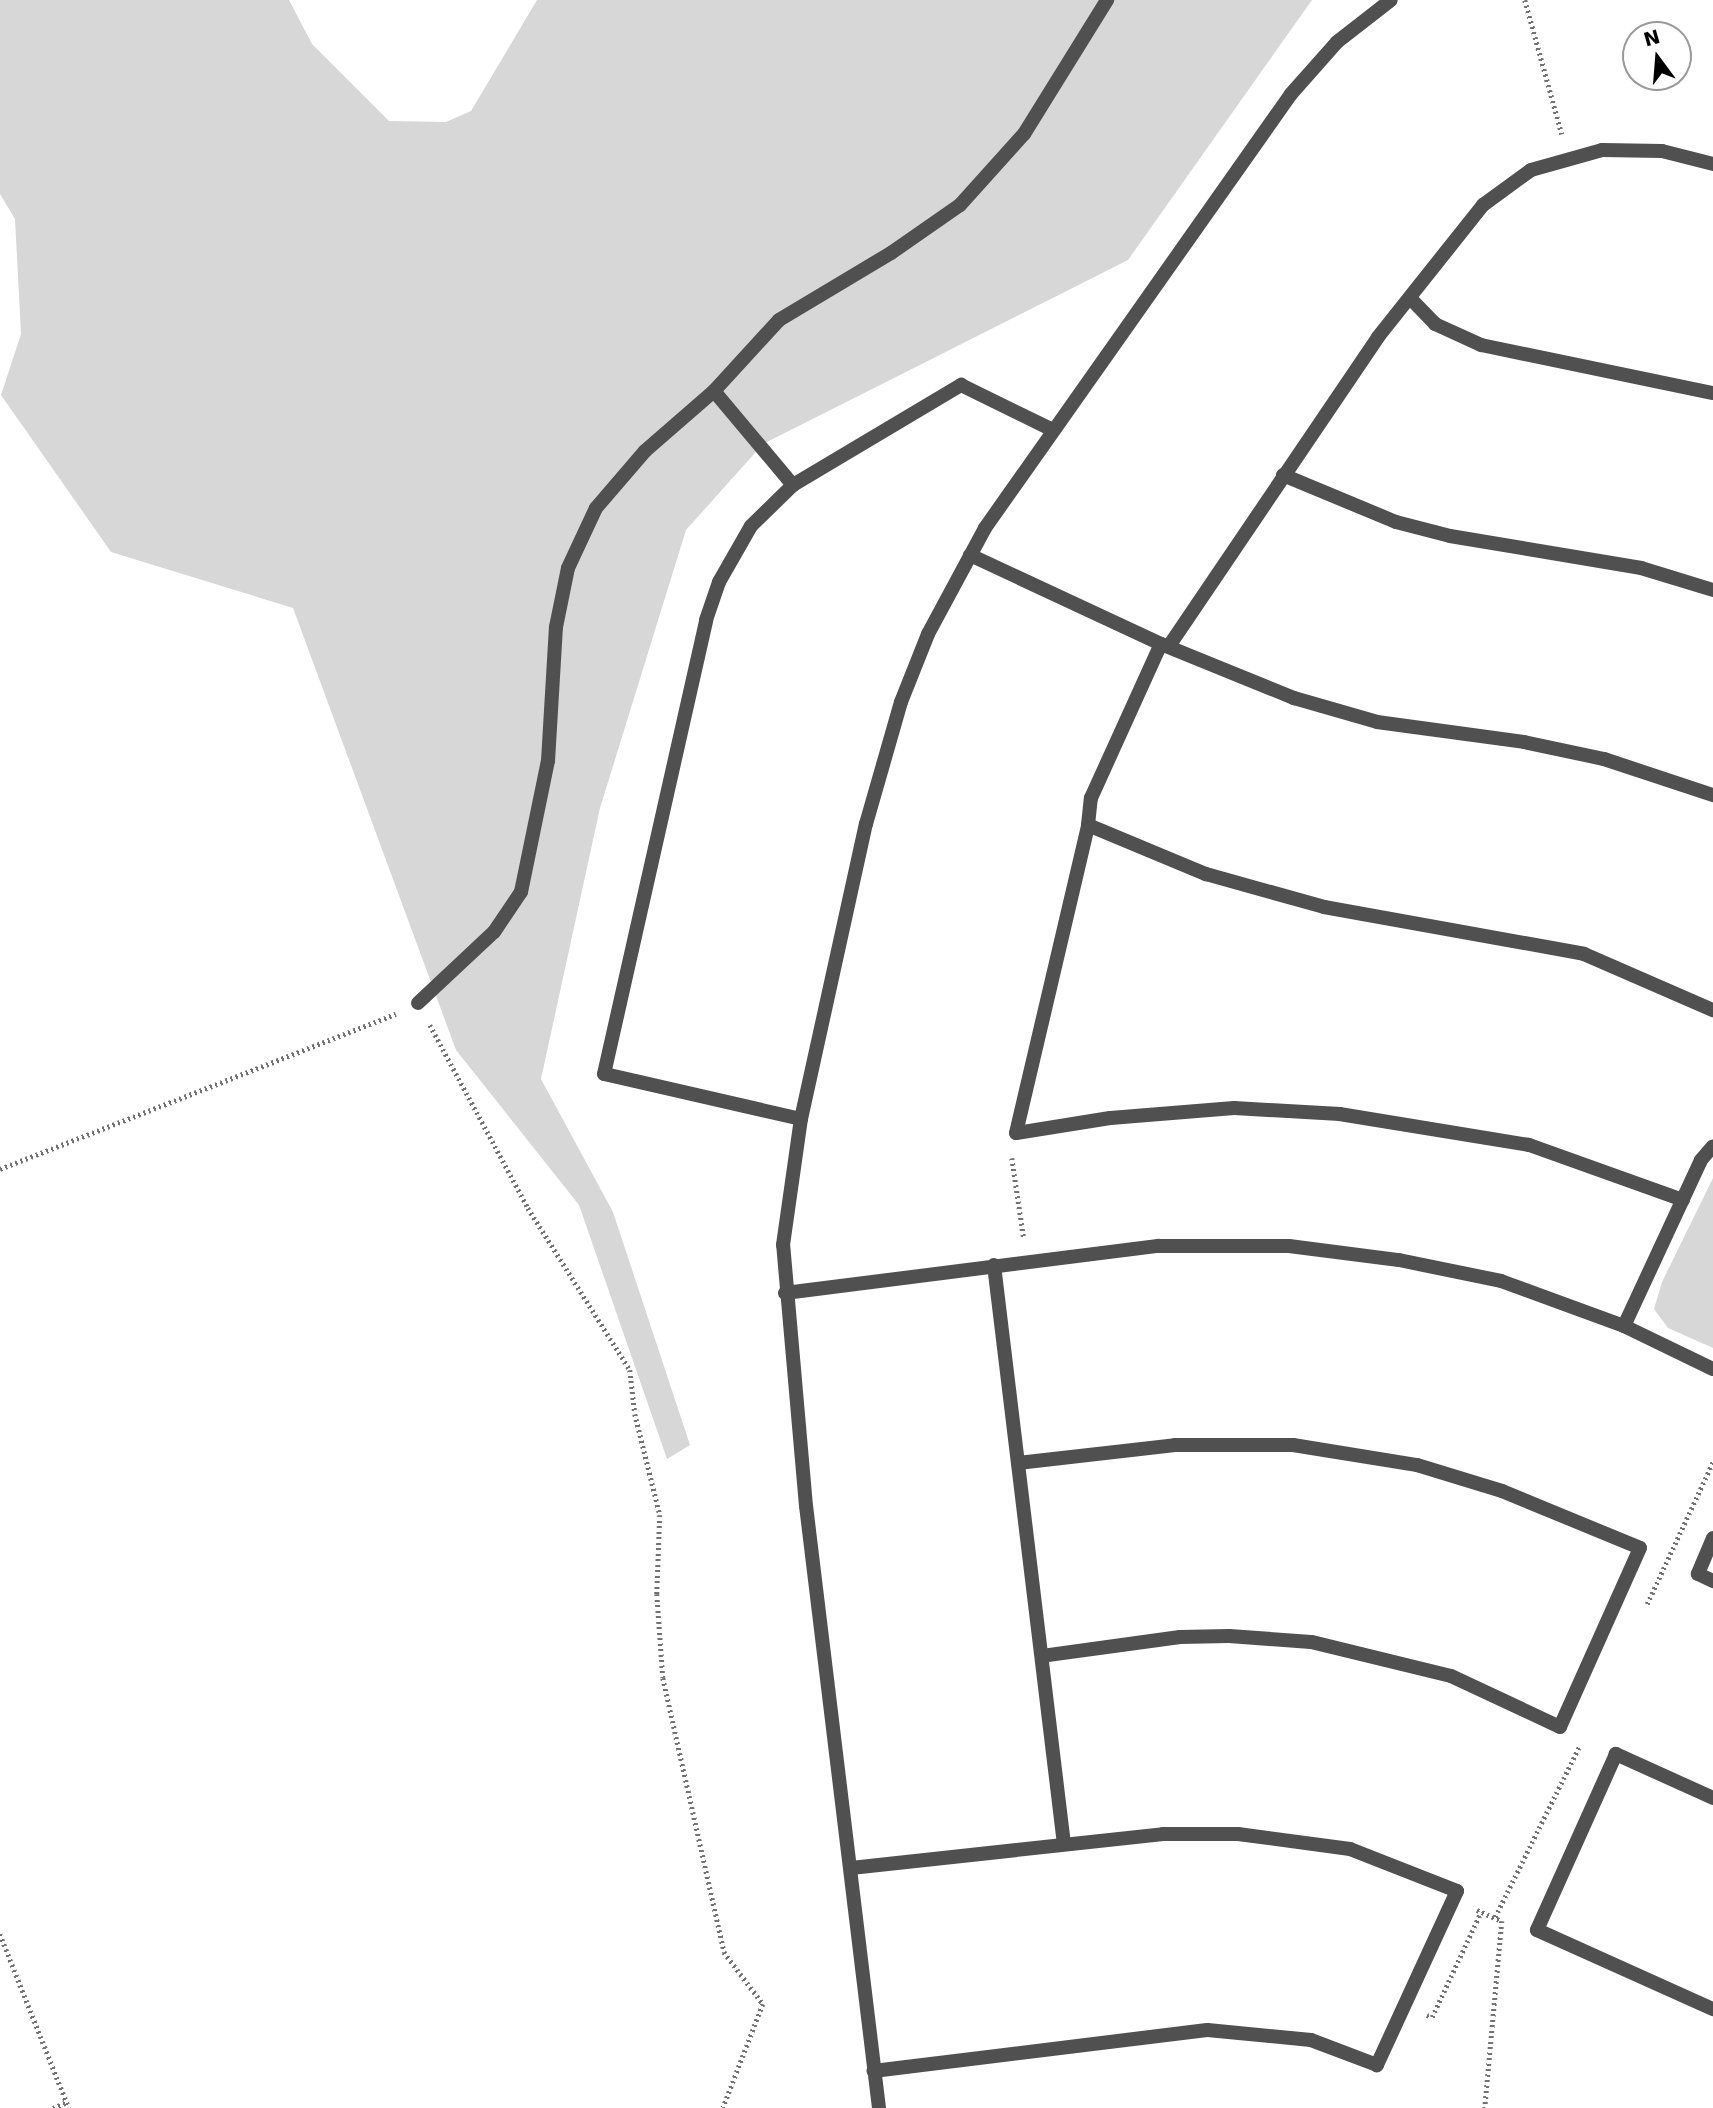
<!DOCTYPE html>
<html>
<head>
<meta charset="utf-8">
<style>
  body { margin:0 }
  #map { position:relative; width:1713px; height:2108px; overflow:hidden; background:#fff; font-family:"DejaVu Sans",sans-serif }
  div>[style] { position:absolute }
  .green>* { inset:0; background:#d7d7d7 }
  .path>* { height:4.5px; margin-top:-2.25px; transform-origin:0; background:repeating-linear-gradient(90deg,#727272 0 2px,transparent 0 5.5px) }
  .minor>* { height:14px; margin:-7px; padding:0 7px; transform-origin:7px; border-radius:7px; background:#505050 }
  span { translate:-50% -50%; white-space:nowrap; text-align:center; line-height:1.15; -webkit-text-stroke:7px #fff; paint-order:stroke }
  .north { position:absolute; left:1622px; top:21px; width:70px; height:70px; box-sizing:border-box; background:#fff; border:2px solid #999; border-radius:50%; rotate:344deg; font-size:19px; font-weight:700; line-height:28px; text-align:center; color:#000 }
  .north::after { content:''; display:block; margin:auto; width:24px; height:32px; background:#000; clip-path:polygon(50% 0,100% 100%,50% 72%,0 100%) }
</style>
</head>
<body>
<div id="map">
  <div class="green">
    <i style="clip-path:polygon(0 0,289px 0,312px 44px,389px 121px,446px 122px,471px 111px,537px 0,1312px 0,1128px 260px,763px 444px,686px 530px,600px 808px,541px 1079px,613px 1212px,690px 1445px,667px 1459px,579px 1205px,456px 1050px,293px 608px,111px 552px,1px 395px,21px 334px,15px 219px,0 194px)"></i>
    <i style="clip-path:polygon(1713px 1178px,1713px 1348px,1668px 1328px,1654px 1309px,1662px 1282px)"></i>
  </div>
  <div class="path">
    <i style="left:1525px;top:0;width:139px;rotate:74.6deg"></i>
    <i style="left:430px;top:1025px;width:208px;rotate:61.8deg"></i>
    <i style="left:528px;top:1208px;width:191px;rotate:57.8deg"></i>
    <i style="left:630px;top:1370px;width:44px;rotate:83.5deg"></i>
    <i style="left:635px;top:1414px;width:104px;rotate:76.1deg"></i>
    <i style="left:660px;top:1515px;width:79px;rotate:92.2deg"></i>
    <i style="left:657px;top:1594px;width:84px;rotate:85.9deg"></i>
    <i style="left:663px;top:1678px;width:281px;rotate:77.4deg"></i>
    <i style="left:724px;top:1952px;width:65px;rotate:53.1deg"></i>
    <i style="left:763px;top:2004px;width:111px;rotate:111deg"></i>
    <i style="left:1012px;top:1158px;width:82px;rotate:81.6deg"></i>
    <i style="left:0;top:1169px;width:425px;rotate:-21.4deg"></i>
    <i style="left:1647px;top:1604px;width:157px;rotate:-65.1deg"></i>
    <i style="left:1477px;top:1910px;width:27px;rotate:24deg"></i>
    <i style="left:1502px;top:1921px;width:188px;rotate:95.2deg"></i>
    <i style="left:1495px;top:1917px;width:192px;rotate:-63.7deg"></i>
    <i style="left:0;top:1934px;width:187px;rotate:68.4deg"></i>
    <i style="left:1427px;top:2015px;width:5px;rotate:22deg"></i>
    <i style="left:1432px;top:2017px;width:116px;rotate:-65deg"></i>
    <i style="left:53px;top:2108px;width:15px;rotate:-23deg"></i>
  </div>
  <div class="minor">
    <i style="left:1411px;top:299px;width:35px;rotate:46deg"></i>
    <i style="left:1435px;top:324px;width:51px;rotate:24.5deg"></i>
    <i style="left:1481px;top:345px;width:237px;rotate:11.7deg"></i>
    <i style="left:714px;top:391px;width:123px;rotate:50deg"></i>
    <i style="left:1283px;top:475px;width:122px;rotate:22.6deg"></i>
    <i style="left:1396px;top:522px;width:56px;rotate:14.5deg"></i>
    <i style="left:1450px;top:536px;width:194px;rotate:9.5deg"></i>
    <i style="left:1641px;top:568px;width:75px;rotate:17deg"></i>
    <i style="left:970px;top:555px;width:211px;rotate:25deg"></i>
    <i style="left:1161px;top:644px;width:144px;rotate:22.1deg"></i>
    <i style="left:1294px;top:698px;width:86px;rotate:16.1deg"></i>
    <i style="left:1377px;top:722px;width:148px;rotate:7.7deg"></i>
    <i style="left:1524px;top:742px;width:82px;rotate:12deg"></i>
    <i style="left:1604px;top:759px;width:115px;rotate:18.3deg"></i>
    <i style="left:1169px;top:646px;width:373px;rotate:-55.9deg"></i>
    <i style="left:1378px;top:337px;width:169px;rotate:-51.5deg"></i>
    <i style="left:1483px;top:205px;width:59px;rotate:-36.1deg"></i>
    <i style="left:1531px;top:170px;width:74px;rotate:-15.7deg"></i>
    <i style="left:1602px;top:150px;width:60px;rotate:1deg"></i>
    <i style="left:1662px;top:151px;width:53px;rotate:14.3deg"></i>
    <i style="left:1088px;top:825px;width:27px;rotate:-84deg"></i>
    <i style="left:1091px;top:798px;width:169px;rotate:-65.6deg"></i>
    <i style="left:418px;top:1003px;width:104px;rotate:-43.1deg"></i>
    <i style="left:494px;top:932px;width:48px;rotate:-56deg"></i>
    <i style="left:521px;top:892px;width:134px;rotate:-78.4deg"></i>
    <i style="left:548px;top:761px;width:134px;rotate:-86.6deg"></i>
    <i style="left:556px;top:627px;width:60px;rotate:-78.5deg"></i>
    <i style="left:568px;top:568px;width:66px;rotate:-65deg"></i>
    <i style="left:596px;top:508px;width:75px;rotate:-49.3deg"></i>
    <i style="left:645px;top:451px;width:91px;rotate:-41deg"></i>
    <i style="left:714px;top:391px;width:96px;rotate:-47.5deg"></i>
    <i style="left:779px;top:320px;width:131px;rotate:-30.9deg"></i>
    <i style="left:891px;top:253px;width:84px;rotate:-34.8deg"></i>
    <i style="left:960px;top:205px;width:96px;rotate:-48deg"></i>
    <i style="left:1024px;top:134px;width:158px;rotate:-58.2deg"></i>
    <i style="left:801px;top:1119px;width:202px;rotate:-167.1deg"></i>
    <i style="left:604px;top:1074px;width:465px;rotate:-77.3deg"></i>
    <i style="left:706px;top:620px;width:40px;rotate:-71.1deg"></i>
    <i style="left:719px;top:582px;width:64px;rotate:-60.3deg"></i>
    <i style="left:751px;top:526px;width:59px;rotate:-44.3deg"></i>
    <i style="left:793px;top:485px;width:196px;rotate:-30.8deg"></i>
    <i style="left:961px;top:385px;width:102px;rotate:26.1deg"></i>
    <i style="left:1683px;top:1200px;width:164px;rotate:-160.3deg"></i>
    <i style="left:1529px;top:1145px;width:192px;rotate:-170.7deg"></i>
    <i style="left:1340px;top:1114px;width:106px;rotate:-176.8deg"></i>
    <i style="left:1234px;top:1108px;width:124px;rotate:175.4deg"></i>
    <i style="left:1110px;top:1118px;width:95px;rotate:170.9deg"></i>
    <i style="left:1016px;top:1133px;width:316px;rotate:-76.8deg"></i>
    <i style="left:1088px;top:825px;width:128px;rotate:22.6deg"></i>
    <i style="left:1206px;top:874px;width:123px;rotate:15.6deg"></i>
    <i style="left:1324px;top:907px;width:264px;rotate:10.2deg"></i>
    <i style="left:1584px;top:954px;width:141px;rotate:23.5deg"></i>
    <i style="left:994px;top:1265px;width:583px;rotate:83.11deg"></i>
    <i style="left:785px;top:1293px;width:376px;rotate:-7.2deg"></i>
    <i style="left:1158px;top:1246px;width:131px"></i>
    <i style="left:1289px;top:1246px;width:111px;rotate:7.3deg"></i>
    <i style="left:1399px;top:1260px;width:104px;rotate:11.6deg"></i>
    <i style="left:1501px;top:1281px;width:131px;rotate:20.1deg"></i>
    <i style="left:1624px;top:1326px;width:99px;rotate:25.8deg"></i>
    <i style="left:1624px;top:1326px;width:183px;rotate:-65.1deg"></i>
    <i style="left:1701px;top:1160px;width:18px;rotate:-49deg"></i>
    <i style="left:1018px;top:1463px;width:158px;rotate:-6.5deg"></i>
    <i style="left:1175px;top:1445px;width:118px"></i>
    <i style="left:1293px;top:1445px;width:126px;rotate:9.2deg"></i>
    <i style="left:1417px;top:1465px;width:89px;rotate:17deg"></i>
    <i style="left:1502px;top:1491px;width:149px;rotate:22.4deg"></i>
    <i style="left:1640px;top:1548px;width:196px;rotate:114.1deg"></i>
    <i style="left:1560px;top:1727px;width:120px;rotate:-154.9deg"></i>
    <i style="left:1451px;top:1676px;width:144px;rotate:-166.3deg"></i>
    <i style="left:1311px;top:1642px;width:82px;rotate:-175.8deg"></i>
    <i style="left:1229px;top:1636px;width:49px;rotate:178.8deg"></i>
    <i style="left:1180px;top:1637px;width:139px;rotate:172.2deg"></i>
    <i style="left:1713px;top:1538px;width:39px;rotate:113deg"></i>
    <i style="left:1698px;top:1574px;width:17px;rotate:25deg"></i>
    <i style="left:1713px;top:1798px;width:107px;rotate:-155.6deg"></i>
    <i style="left:1616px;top:1754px;width:193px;rotate:114.2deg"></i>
    <i style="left:1537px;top:1930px;width:193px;rotate:24.2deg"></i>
    <i style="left:851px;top:1868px;width:314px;rotate:-6.2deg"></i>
    <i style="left:1163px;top:1834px;width:75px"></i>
    <i style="left:1238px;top:1834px;width:113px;rotate:7.6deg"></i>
    <i style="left:1350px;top:1849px;width:115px;rotate:21.4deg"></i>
    <i style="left:1457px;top:1891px;width:192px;rotate:114.7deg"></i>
    <i style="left:1377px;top:2065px;width:71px;rotate:-159.3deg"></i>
    <i style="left:1311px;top:2040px;width:104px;rotate:-174.5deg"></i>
    <i style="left:1207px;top:2030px;width:336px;rotate:173deg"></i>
    <i style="left:879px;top:2108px;width:606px;rotate:-96.91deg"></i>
    <i style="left:806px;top:1506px;width:262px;rotate:-95deg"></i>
    <i style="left:783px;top:1245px;width:127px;rotate:-81.9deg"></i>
    <i style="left:801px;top:1119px;width:302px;rotate:-77.6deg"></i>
    <i style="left:866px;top:824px;width:127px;rotate:-74deg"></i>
    <i style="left:901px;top:702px;width:73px;rotate:-68.3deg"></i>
    <i style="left:928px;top:634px;width:120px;rotate:-61.7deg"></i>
    <i style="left:985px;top:528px;width:531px;rotate:-54.81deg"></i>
    <i style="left:1291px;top:94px;width:69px;rotate:-48.5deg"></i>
    <i style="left:1337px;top:42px;width:68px;rotate:-37.9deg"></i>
  </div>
  <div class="north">N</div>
</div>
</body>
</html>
